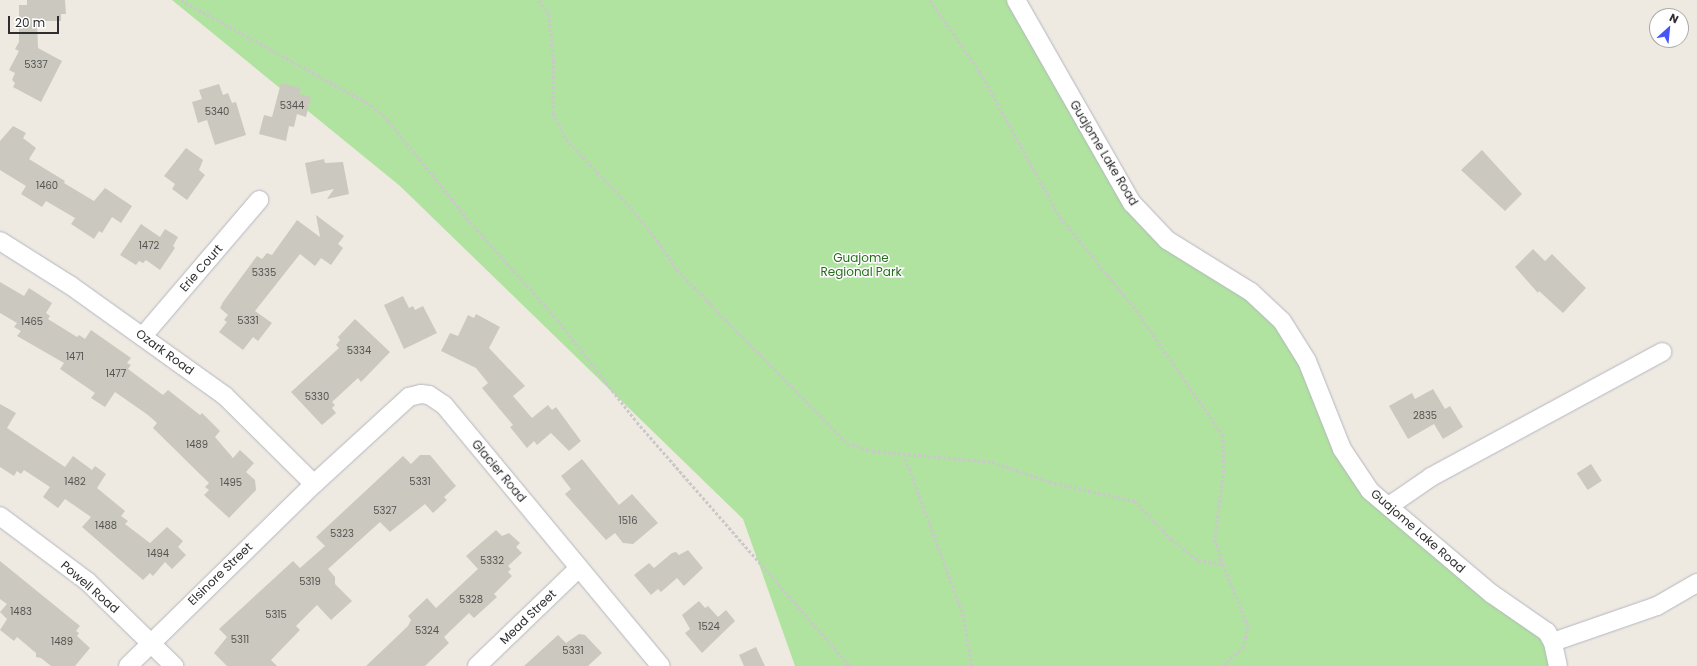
<!DOCTYPE html>
<html>
<head>
<meta charset="utf-8">
<style>
  body { margin:0 }
  #map { position:relative; width:1697px; height:666px; overflow:hidden; background:#efeae1; font-family:Poppins,sans-serif }
  div>[style] { position:absolute }
  .green>* { inset:0; background:#b0e39f }
  .building>* { inset:0; background:#cbc8bf; transform-origin:0 0 }
  .path>* { height:2.5px; margin-top:-1.25px; transform-origin:0; background:repeating-linear-gradient(90deg,#c9c9c9 0 3px,transparent 0 5px) }
  .roads { filter:drop-shadow(0 0 1px #b4b6c1) drop-shadow(0 0 1px #b4b6c1) }
  .minor>* { height:18px; margin:-9px; padding:0 9px; transform-origin:9px; border-radius:9px; background:#fff }
  span { translate:-50% -50%; white-space:nowrap; text-align:center; line-height:1.15; -webkit-text-stroke:3px #fff; paint-order:stroke }
  .number-label { font-size:10px; color:#555452 }
  .number-label span { -webkit-text-stroke-width:0 }
  .street-label { font-size:12px; color:#2e2e2e }
  .park-label { font-size:12px; color:#256c1d }
  .north { position:absolute; left:1649px; top:8px; width:40px; height:40px; box-sizing:border-box; background:#fff; border:1px solid #ababab; border-radius:50%; rotate:27deg; font-size:11px; font-weight:700; line-height:16px; text-align:center; color:#2e2e2e }
  .north::after { content:''; display:block; margin:auto; width:14px; height:18px; background:#4655f7; clip-path:polygon(50% 0,100% 100%,50% 72%,0 100%) }
  .scale { position:absolute; left:8px; top:16px; width:51px; height:18px; box-sizing:border-box; border:2px solid #2e2e2e; border-top:0; padding-left:5px; font-size:12px; line-height:14px; white-space:nowrap; color:#2e2e2e; -webkit-text-stroke:3px #fff; paint-order:stroke }
</style>
</head>
<body>
<div id="map">
  <div class="green">
    <i style="clip-path:polygon(172px 0,1014px 0,1131px 202px,1271px 309px,1358px 476px,1538px 625px,1557px 666px,795px 666px,743px 519px,400px 186px)"></i>
  </div>
  <div class="building">
    <i style="clip-path:polygon(27px 0,65px 0,66px 14px,61px 14px,61px 21px,37px 21px,38px 48px,62px 61px,41px 102px,13px 87px,15px 83px,12px 80px,15px 73px,9px 70px,19px 51px,15px 49px,19px 42px,19px 5px,27px 5px)"></i>
    <i style="clip-path:polygon(281px 83px,301px 88px,299px 94px,311px 97px,306px 117px,297px 114px,294px 127px,289px 126px,286px 141px,259px 134px,264px 115px,272px 117px)"></i>
    <i style="clip-path:polygon(219px 84px,223px 95px,228px 93px,232px 103px,236px 102px,246px 135px,215px 145px,207px 120px,198px 123px,192px 102px,202px 99px,199px 90px)"></i>
    <i style="clip-path:polygon(13px 126px,26px 133px,23px 138px,36px 148px,29px 159px,65px 181px,64px 183px,94px 201px,105px 188px,132px 206px,121px 223px,112px 217px,102px 233px,99px 231px,94px 239px,71px 224px,75px 218px,46px 201px,42px 207px,21px 194px,26px 186px,0 170px,0 141px)"></i>
    <i style="clip-path:polygon(186px 148px,203px 160px,199px 170px,205px 175px,187px 200px,172px 189px,175px 184px,164px 176px)"></i>
    <i style="clip-path:polygon(1482px 150px,1522px 194px,1505px 211px,1461px 170px)"></i>
    <i style="clip-path:polygon(324px 159px,325px 163px,343px 162px,349px 194px,327px 199px,334px 189px,311px 194px,305px 163px)"></i>
    <i style="clip-path:polygon(316px 215px,344px 236px,338px 244px,343px 248px,331px 265px,321px 258px,315px 266px,300px 254px,255px 311px,272px 323px,258px 341px,253px 337px,243px 350px,219px 332px,227px 322px,224px 320px,228px 315px,220px 308px,223px 302px,257px 256px,262px 259px,267px 253px,272px 255px,297px 220px,320px 237px)"></i>
    <i style="clip-path:polygon(141px 224px,160px 237px,165px 229px,178px 237px,173px 246px,175px 248px,160px 270px,146px 260px,143px 263px,139px 261px,136px 265px,120px 255px)"></i>
    <i style="clip-path:polygon(1533px 249px,1545px 261px,1552px 254px,1586px 288px,1563px 313px,1539px 291px,1538px 293px,1515px 267px)"></i>
    <i style="clip-path:polygon(0 282px,24px 296px,29px 288px,52px 303px,46px 313px,50px 316px,48px 319px,77px 337px,79px 335px,85px 339px,91px 330px,131px 358px,127px 363px,131px 365px,128px 369px,163px 395px,168px 390px,200px 415px,202px 413px,220px 431px,215px 437px,233px 458px,240px 450px,254px 463px,246px 472px,255px 480px,256px 490px,229px 518px,204px 495px,209px 490px,205px 487px,209px 483px,153px 428px,157px 423px,148px 415px,115px 392px,105px 407px,91px 398px,95px 393px,60px 369px,64px 363px,17px 336px,21px 331px,14px 327px,17px 323px,0 313px)"></i>
    <i style="clip-path:polygon(403px 296px,409px 308px,413px 306px,415px 310px,423px 306px,437px 333px,404px 349px,384px 305px)"></i>
    <i style="clip-path:polygon(476px 314px,500px 327px,489px 348px,525px 386px,513px 396px,532px 418px,548px 405px,552px 410px,556px 407px,581px 441px,569px 451px,551px 433px,537px 445px,534px 441px,527px 448px,510px 427px,513px 425px,482px 388px,488px 383px,476px 368px,441px 351px,450px 333px,458px 336px,468px 315px,474px 318px)"></i>
    <i style="clip-path:polygon(355px 319px,390px 352px,361px 382px,358px 378px,332px 402px,335px 405px,332px 408px,336px 413px,322px 425px,291px 392px,339px 348px,336px 345px,340px 340px,338px 337px)"></i>
    <i style="clip-path:polygon(1433px 389px,1445px 409px,1450px 406px,1463px 427px,1443px 439px,1434px 424px,1408px 439px,1389px 406px,1412px 393px,1415px 399px)"></i>
    <i style="clip-path:polygon(0 404px,16px 413px,7px 428px,65px 467px,73px 456px,92px 470px,95px 466px,106px 474px,97px 488px,125px 511px,121px 516px,128px 521px,125px 524px,150px 543px,167px 527px,183px 541px,178px 547px,186px 555px,172px 569px,165px 562px,153px 576px,150px 573px,143px 580px,82px 527px,91px 517px,65px 499px,58px 508px,43px 497px,50px 487px,24px 470px,21px 474px,17px 471px,14px 476px,0 467px)"></i>
    <i style="clip-path:polygon(420px 455px,430px 455px,456px 486px,444px 497px,447px 500px,433px 513px,425px 504px,390px 532px,380px 522px,328px 569px,335px 577px,335px 584px,352px 601px,331px 620px,317px 605px,296px 626px,300px 630px,271px 660px,277px 666px,227px 666px,214px 653px,227px 637px,219px 629px,293px 561px,300px 568px,325px 546px,316px 537px,403px 456px,411px 464px)"></i>
    <i style="clip-path:polygon(582px 459px,619px 505px,632px 494px,658px 523px,633px 544px,623px 543px,615px 533px,606px 540px,565px 494px,571px 489px,561px 476px)"></i>
    <i style="left:1591px;top:464px;width:20px;height:17px;rotate:57deg"></i>
    <i style="clip-path:polygon(496px 530px,502px 536px,509px 533px,520px 543px,516px 547px,522px 553px,508px 566px,511px 569px,508px 572px,512px 576px,494px 594px,497px 597px,474px 618px,469px 613px,444px 637px,449px 643px,425px 666px,366px 666px,408px 626px,411px 620px,408px 616px,427px 598px,436px 608px,478px 569px,466px 556px)"></i>
    <i style="clip-path:polygon(688px 550px,703px 568px,684px 586px,677px 578px,661px 592px,658px 589px,651px 595px,634px 575px,649px 563px,654px 568px,672px 553px,676px 552px,679px 555px)"></i>
    <i style="clip-path:polygon(0 561px,80px 626px,76px 631px,79px 633px,77px 636px,90px 648px,75px 666px,51px 666px,41px 658px,36px 657px,36px 653px,17px 637px,14px 641px,0 630px,7px 619px,0 612px,7px 604px,0 599px)"></i>
    <i style="clip-path:polygon(699px 601px,705px 608px,708px 606px,718px 617px,726px 610px,735px 621px,702px 653px,685px 633px,690px 629px,682px 615px)"></i>
    <i style="clip-path:polygon(579px 634px,585px 635px,602px 653px,588px 666px,524px 666px,558px 635px,566px 643px)"></i>
    <i style="clip-path:polygon(756px 647px,765px 666px,744px 666px,739px 655px)"></i>
  </div>
  <div class="path">
    <i style="left:181px;top:0;width:217px;rotate:28.9deg"></i>
    <i style="left:371px;top:105px;width:23px;rotate:41deg"></i>
    <i style="left:388px;top:120px;width:131px;rotate:51.2deg"></i>
    <i style="left:470px;top:222px;width:130px;rotate:48.1deg"></i>
    <i style="left:557px;top:319px;width:130px;rotate:52.2deg"></i>
    <i style="left:637px;top:422px;width:324px;rotate:48.9deg"></i>
    <i style="left:539px;top:0;width:17px;rotate:54deg"></i>
    <i style="left:549px;top:14px;width:47px;rotate:83.9deg"></i>
    <i style="left:554px;top:61px;width:52px;rotate:91.1deg"></i>
    <i style="left:553px;top:113px;width:29px;rotate:63deg"></i>
    <i style="left:566px;top:139px;width:86px;rotate:46.4deg"></i>
    <i style="left:625px;top:201px;width:52px;rotate:50.5deg"></i>
    <i style="left:658px;top:241px;width:33px;rotate:57deg"></i>
    <i style="left:676px;top:269px;width:244px;rotate:45.5deg"></i>
    <i style="left:847px;top:443px;width:27px;rotate:17deg"></i>
    <i style="left:873px;top:451px;width:120px;rotate:5.3deg"></i>
    <i style="left:992px;top:462px;width:65px;rotate:18.7deg"></i>
    <i style="left:1054px;top:483px;width:83px;rotate:12.5deg"></i>
    <i style="left:1135px;top:501px;width:52px;rotate:46.5deg"></i>
    <i style="left:1171px;top:539px;width:34px;rotate:38deg"></i>
    <i style="left:1198px;top:560px;width:25px;rotate:9deg"></i>
    <i style="left:1223px;top:564px;width:67px;rotate:68deg"></i>
    <i style="left:1248px;top:626px;width:21px;rotate:101deg"></i>
    <i style="left:1244px;top:647px;width:28px;rotate:138deg"></i>
    <i style="left:930px;top:0;width:88px;rotate:55.2deg"></i>
    <i style="left:980px;top:72px;width:166px;rotate:61.1deg"></i>
    <i style="left:1060px;top:217px;width:120px;rotate:50.7deg"></i>
    <i style="left:1136px;top:310px;width:152px;rotate:55.2deg"></i>
    <i style="left:1223px;top:435px;width:35px;rotate:88deg"></i>
    <i style="left:1224px;top:470px;width:70px;rotate:97.4deg"></i>
    <i style="left:1215px;top:539px;width:26px;rotate:72deg"></i>
    <i style="left:904px;top:454px;width:171px;rotate:69.8deg"></i>
    <i style="left:963px;top:614px;width:53px;rotate:80.2deg"></i>
  </div>
  <div class="roads">
    <div class="minor">
      <i style="left:1016px;top:0;width:234px;rotate:60.3deg"></i>
      <i style="left:1132px;top:203px;width:51px;rotate:46.6deg"></i>
      <i style="left:1167px;top:240px;width:99px;rotate:31.8deg"></i>
      <i style="left:1251px;top:292px;width:42px;rotate:43.1deg"></i>
      <i style="left:1282px;top:321px;width:47px;rotate:58deg"></i>
      <i style="left:1307px;top:361px;width:95px;rotate:68.3deg"></i>
      <i style="left:1342px;top:449px;width:50px;rotate:56.3deg"></i>
      <i style="left:1370px;top:491px;width:160px;rotate:40.2deg"></i>
      <i style="left:1492px;top:594px;width:67px;rotate:34.6deg"></i>
      <i style="left:1547px;top:632px;width:13px;rotate:61deg"></i>
      <i style="left:1553px;top:643px;width:24px;rotate:78deg"></i>
      <i style="left:0;top:241px;width:83px;rotate:32.2deg"></i>
      <i style="left:70px;top:285px;width:191px;rotate:35.6deg"></i>
      <i style="left:225px;top:396px;width:125px;rotate:44.7deg"></i>
      <i style="left:143px;top:336px;width:179px;rotate:-49.5deg"></i>
      <i style="left:1389px;top:506px;width:51px;rotate:-34.6deg"></i>
      <i style="left:1431px;top:477px;width:263px;rotate:-28.4deg"></i>
      <i style="left:0;top:516px;width:109px;rotate:36.8deg"></i>
      <i style="left:87px;top:581px;width:122px;rotate:44.3deg"></i>
      <i style="left:1553px;top:642px;width:110px;rotate:-19.1deg"></i>
      <i style="left:1657px;top:606px;width:46px;rotate:-29.9deg"></i>
      <i style="left:128px;top:666px;width:260px;rotate:-44.4deg"></i>
      <i style="left:314px;top:484px;width:129px;rotate:-42.5deg"></i>
      <i style="left:409px;top:397px;width:12px;rotate:-14deg"></i>
      <i style="left:421px;top:394px;width:8px;rotate:7deg"></i>
      <i style="left:429px;top:395px;width:18px;rotate:34deg"></i>
      <i style="left:444px;top:405px;width:339px;rotate:50.3deg"></i>
      <i style="left:477px;top:666px;width:141px;rotate:-43.9deg"></i>
    </div>
  </div>
  <div class="number-label">
    <span style="left:36px;top:65px">5337</span>
    <span style="left:292px;top:106px">5344</span>
    <span style="left:217px;top:112px">5340</span>
    <span style="left:47px;top:186px">1460</span>
    <span style="left:149px;top:246px">1472</span>
    <span style="left:264px;top:273px">5335</span>
    <span style="left:248px;top:321px">5331</span>
    <span style="left:32px;top:322px">1465</span>
    <span style="left:359px;top:351px">5334</span>
    <span style="left:75px;top:357px">1471</span>
    <span style="left:116px;top:374px">1477</span>
    <span style="left:317px;top:397px">5330</span>
    <span style="left:1425px;top:416px">2835</span>
    <span style="left:197px;top:445px">1489</span>
    <span style="left:75px;top:482px">1482</span>
    <span style="left:420px;top:482px">5331</span>
    <span style="left:231px;top:483px">1495</span>
    <span style="left:385px;top:511px">5327</span>
    <span style="left:628px;top:521px">1516</span>
    <span style="left:106px;top:526px">1488</span>
    <span style="left:342px;top:534px">5323</span>
    <span style="left:158px;top:554px">1494</span>
    <span style="left:492px;top:561px">5332</span>
    <span style="left:310px;top:582px">5319</span>
    <span style="left:471px;top:600px">5328</span>
    <span style="left:21px;top:612px">1483</span>
    <span style="left:276px;top:615px">5315</span>
    <span style="left:709px;top:627px">1524</span>
    <span style="left:427px;top:631px">5324</span>
    <span style="left:240px;top:640px">5311</span>
    <span style="left:62px;top:642px">1489</span>
    <span style="left:573px;top:651px">5331</span>
  </div>
  <div class="street-label">
    <span style="left:1104px;top:153px;rotate:59deg">Guajome Lake Road</span>
    <span style="left:201px;top:268px;rotate:-49deg">Erie Court</span>
    <span style="left:165px;top:352px;rotate:36deg">Ozark Road</span>
    <span style="left:499px;top:471px;rotate:50deg">Glacier Road</span>
    <span style="left:1418px;top:531px;rotate:41deg">Guajome Lake Road</span>
    <span style="left:220px;top:574px;rotate:-44deg">Elsinore Street</span>
    <span style="left:90px;top:587px;rotate:41deg">Powell Road</span>
    <span style="left:528px;top:617px;rotate:-44deg">Mead Street</span>
  </div>
  <div class="park-label">
    <span style="left:861px;top:265px">Guajome<br>Regional Park</span>
  </div>
  <div class="north">N</div>
  <div class="scale">20 m</div>
</div>
</body>
</html>
